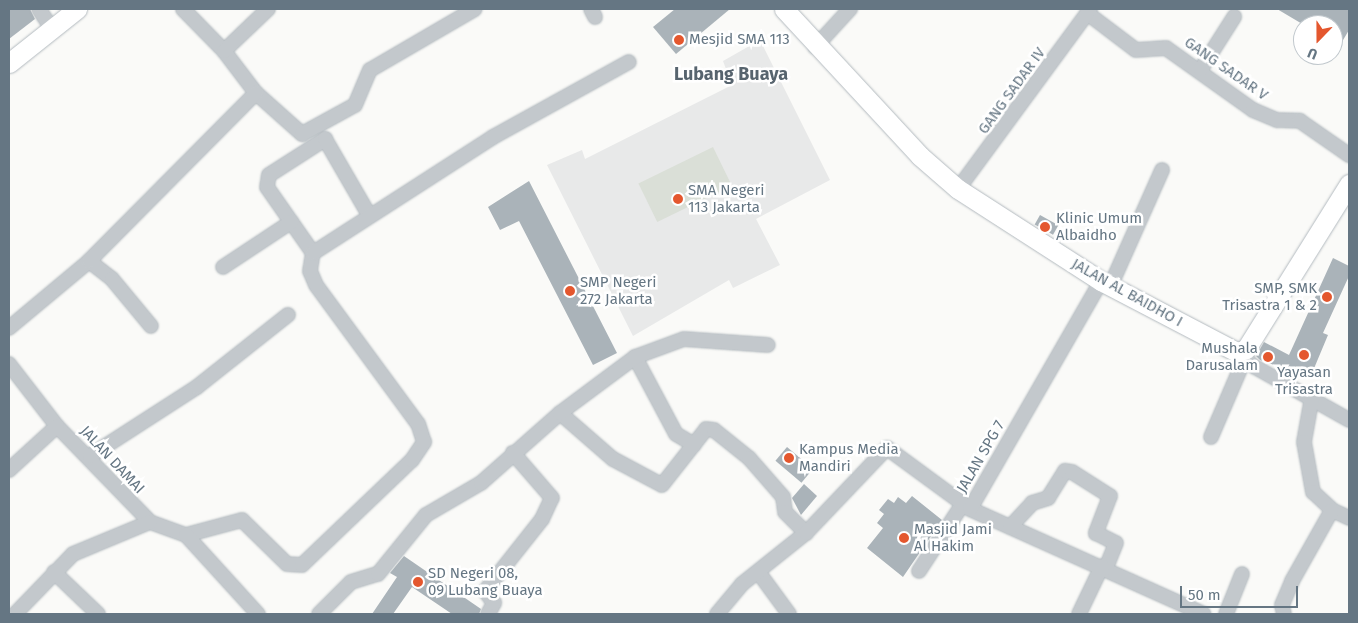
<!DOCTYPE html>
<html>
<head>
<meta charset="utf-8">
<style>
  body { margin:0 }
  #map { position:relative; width:1358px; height:623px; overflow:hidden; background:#fafaf8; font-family:"Fira Sans",sans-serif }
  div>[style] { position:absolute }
  .built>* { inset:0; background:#e8e9e9 }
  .green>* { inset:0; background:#dadfd7; transform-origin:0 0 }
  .building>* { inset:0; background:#aab3b9; transform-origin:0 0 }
  .roads { filter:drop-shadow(0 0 1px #b3babf) drop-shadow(0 0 1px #b3babf) }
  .street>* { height:14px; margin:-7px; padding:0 7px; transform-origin:7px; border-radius:7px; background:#c3c8cc }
  .secondary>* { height:19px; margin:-9.5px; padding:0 9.5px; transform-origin:9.5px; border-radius:9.5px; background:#fff }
  .dots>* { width:14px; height:14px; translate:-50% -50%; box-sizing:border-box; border:2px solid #fff; border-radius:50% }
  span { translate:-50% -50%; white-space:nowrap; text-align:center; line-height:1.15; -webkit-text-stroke:5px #fff; paint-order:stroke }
  .poi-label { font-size:15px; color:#657683 }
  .left { translate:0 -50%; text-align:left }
  .right { translate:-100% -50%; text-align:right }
  .street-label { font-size:15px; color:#657683 }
  .quarter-label { font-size:18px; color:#57646e; font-weight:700 }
  .frame { position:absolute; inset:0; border:10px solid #657683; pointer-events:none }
  .north { position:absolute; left:1293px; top:15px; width:50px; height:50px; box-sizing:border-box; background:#fff; border:1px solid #c1c8cd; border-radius:50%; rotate:202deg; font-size:14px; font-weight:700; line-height:20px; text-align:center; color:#657683 }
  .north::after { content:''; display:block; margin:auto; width:18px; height:22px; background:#e4572e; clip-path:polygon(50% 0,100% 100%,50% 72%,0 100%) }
  .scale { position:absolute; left:1180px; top:586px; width:118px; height:22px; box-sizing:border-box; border:2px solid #657683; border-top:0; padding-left:6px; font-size:15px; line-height:18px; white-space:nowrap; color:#657683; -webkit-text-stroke:4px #fff; paint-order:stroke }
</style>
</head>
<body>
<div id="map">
  <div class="built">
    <i style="clip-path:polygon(760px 40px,830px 180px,756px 219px,780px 265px,733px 288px,729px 280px,633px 336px,547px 165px,582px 150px,585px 159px,732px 85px,723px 61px)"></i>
  </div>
  <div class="green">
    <i style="left:713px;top:147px;width:43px;height:83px;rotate:64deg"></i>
  </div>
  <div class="building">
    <i style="clip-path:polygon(9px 9px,30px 9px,35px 19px,9px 39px)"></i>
    <i style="clip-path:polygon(675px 9px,730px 9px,676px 54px,653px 27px)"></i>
    <i style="clip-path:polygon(1277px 9px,1349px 9px,1349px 30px,1333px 57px,1333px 25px,1304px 25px)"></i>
    <i style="clip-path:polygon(529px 181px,617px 353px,593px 365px,519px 221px,500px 230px,488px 207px)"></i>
    <i style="left:1040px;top:215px;width:21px;height:11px;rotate:29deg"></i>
    <i style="clip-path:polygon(1333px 258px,1349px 266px,1349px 276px,1323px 333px,1328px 335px,1310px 378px,1260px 360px,1256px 356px,1264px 342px,1289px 355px)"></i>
    <i style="left:787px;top:447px;width:34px;height:18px;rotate:40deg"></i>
    <i style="clip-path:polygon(804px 484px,817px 496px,801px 515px,792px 498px)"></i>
    <i style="clip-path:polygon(912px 496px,942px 520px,903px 577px,867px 548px,883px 528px,877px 523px,884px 514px,879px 510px,888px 499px,894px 503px,898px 497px,906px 503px)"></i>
    <i style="clip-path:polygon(404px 556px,481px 609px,479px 614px,452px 614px,412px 587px,393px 614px,372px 614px,397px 577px,390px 573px)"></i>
  </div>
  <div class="roads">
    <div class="street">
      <i style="left:39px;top:9px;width:24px;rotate:57deg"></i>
      <i style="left:183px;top:9px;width:59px;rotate:45.7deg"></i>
      <i style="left:224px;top:51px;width:53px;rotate:52.7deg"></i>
      <i style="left:256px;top:93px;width:62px;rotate:41.7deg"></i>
      <i style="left:302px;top:134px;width:60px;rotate:-28.7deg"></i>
      <i style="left:355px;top:105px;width:38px;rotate:-67deg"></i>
      <i style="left:370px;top:70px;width:121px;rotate:-30.2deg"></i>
      <i style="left:591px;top:9px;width:9px;rotate:63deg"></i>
      <i style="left:1087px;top:13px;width:61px;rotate:37.1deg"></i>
      <i style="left:1136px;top:50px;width:30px;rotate:-4deg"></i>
      <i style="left:1166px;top:48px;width:107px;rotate:35.5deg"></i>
      <i style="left:1253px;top:110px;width:26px;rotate:23deg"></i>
      <i style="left:1277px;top:120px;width:23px;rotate:2deg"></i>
      <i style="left:1300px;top:121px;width:60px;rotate:34.8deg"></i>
      <i style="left:815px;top:47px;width:52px;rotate:-47.4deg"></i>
      <i style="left:224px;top:51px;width:61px;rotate:-43.7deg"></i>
      <i style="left:1201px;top:69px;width:62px;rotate:-57.6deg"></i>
      <i style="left:958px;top:189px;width:223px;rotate:-53.7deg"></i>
      <i style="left:313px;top:253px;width:80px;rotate:-124.9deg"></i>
      <i style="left:267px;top:187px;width:12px;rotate:-81deg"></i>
      <i style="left:269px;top:175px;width:67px;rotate:-32.7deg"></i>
      <i style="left:325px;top:139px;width:88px;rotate:59.9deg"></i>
      <i style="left:89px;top:261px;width:29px;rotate:38deg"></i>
      <i style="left:112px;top:279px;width:61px;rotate:50.3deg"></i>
      <i style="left:223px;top:267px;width:82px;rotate:-33.5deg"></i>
      <i style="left:1110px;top:287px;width:128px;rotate:-66deg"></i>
      <i style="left:9px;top:328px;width:104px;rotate:-39.9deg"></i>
      <i style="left:89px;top:261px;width:237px;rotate:-45.2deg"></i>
      <i style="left:1237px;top:352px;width:23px;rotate:40deg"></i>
      <i style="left:1255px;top:367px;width:108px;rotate:29.4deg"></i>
      <i style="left:635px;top:357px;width:87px;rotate:62deg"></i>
      <i style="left:676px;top:434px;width:21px;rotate:31deg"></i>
      <i style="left:9px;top:364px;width:78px;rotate:52.3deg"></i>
      <i style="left:57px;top:426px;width:134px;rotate:45.9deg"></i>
      <i style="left:150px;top:522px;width:38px;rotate:20deg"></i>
      <i style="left:186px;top:535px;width:58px;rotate:-15deg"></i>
      <i style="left:242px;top:520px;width:63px;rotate:44.4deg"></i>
      <i style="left:287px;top:564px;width:15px;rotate:4deg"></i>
      <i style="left:302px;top:565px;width:152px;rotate:-43.7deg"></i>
      <i style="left:412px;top:460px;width:22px;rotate:-56deg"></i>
      <i style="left:424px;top:442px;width:19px;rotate:-108deg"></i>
      <i style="left:418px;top:424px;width:172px;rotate:-126.3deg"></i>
      <i style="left:316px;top:285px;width:15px;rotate:-113deg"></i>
      <i style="left:310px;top:271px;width:18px;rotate:-81deg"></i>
      <i style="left:313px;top:253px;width:214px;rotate:-32.8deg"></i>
      <i style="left:493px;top:137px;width:155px;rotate:-28.9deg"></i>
      <i style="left:1312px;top:397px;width:46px;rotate:100.1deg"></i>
      <i style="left:1304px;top:442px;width:51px;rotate:79.8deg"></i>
      <i style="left:1313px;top:492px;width:26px;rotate:43deg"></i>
      <i style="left:1332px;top:510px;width:19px;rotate:25deg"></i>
      <i style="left:560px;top:413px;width:70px;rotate:41deg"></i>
      <i style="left:613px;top:459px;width:55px;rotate:28deg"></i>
      <i style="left:662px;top:485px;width:71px;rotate:-51.8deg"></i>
      <i style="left:706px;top:429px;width:8px;rotate:7deg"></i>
      <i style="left:714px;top:430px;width:45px;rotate:38.7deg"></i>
      <i style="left:749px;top:458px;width:52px;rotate:48.9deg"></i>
      <i style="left:783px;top:497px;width:15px;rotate:82deg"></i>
      <i style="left:785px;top:512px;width:30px;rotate:45deg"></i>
      <i style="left:1211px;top:437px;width:84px;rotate:-66.8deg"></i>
      <i style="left:90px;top:456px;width:127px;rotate:-32.8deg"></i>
      <i style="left:197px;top:387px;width:116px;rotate:-38.4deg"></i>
      <i style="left:9px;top:470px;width:65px;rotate:-42.5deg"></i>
      <i style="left:970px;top:509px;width:256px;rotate:24.2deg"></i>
      <i style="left:1010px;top:527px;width:33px;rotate:-47deg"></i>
      <i style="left:1032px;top:503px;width:17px;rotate:-17deg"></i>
      <i style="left:1048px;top:498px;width:32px;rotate:-58deg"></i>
      <i style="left:1065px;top:471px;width:7px;rotate:8deg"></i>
      <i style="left:1072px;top:472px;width:45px;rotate:32.3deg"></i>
      <i style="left:1110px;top:496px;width:40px;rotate:111deg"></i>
      <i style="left:1096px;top:533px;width:22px;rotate:27deg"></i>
      <i style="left:1116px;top:543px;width:27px;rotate:112deg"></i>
      <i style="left:186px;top:535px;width:107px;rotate:47.7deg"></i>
      <i style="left:919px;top:571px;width:79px;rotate:-56.9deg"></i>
      <i style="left:54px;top:572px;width:61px;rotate:43.7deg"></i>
      <i style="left:759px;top:573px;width:51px;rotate:53.8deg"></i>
      <i style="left:15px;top:614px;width:83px;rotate:-46deg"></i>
      <i style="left:73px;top:554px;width:83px;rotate:-22.6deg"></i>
      <i style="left:319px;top:614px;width:45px;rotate:-45deg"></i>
      <i style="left:351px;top:582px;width:28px;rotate:-17deg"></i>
      <i style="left:378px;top:574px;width:76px;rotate:-50.9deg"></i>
      <i style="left:426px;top:515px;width:64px;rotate:-30.2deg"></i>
      <i style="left:481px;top:483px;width:106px;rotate:-41.5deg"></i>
      <i style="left:560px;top:413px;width:94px;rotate:-36.7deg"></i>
      <i style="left:635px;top:357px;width:52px;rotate:-20.2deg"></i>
      <i style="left:684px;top:339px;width:84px;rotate:4.1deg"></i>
      <i style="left:488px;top:614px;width:13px;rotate:-61deg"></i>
      <i style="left:494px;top:603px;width:15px;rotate:-127deg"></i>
      <i style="left:485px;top:591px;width:92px;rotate:-51.6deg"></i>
      <i style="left:542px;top:519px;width:23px;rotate:-65deg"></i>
      <i style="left:552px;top:498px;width:60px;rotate:-130.9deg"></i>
      <i style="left:717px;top:614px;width:39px;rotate:-50deg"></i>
      <i style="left:742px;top:584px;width:82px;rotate:-38.6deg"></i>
      <i style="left:806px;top:533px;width:117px;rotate:-46.4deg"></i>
      <i style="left:887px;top:448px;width:103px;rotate:36.3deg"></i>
      <i style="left:970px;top:509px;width:263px;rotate:-60.1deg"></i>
      <i style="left:1079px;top:614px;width:53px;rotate:-64.4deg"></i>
      <i style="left:1226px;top:614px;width:43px;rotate:-68.2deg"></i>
      <i style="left:1284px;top:614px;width:9px;rotate:-103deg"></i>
      <i style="left:1282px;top:605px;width:26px;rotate:-67deg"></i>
      <i style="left:1292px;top:581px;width:81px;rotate:-60.6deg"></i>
    </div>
    <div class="secondary">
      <i style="left:784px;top:9px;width:200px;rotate:47.2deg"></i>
      <i style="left:920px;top:156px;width:50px;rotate:41deg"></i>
      <i style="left:958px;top:189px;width:170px;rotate:32.8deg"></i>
      <i style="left:1101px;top:281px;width:153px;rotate:27.6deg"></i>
      <i style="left:1237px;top:352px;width:9px;rotate:-18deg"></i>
      <i style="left:1246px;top:349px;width:195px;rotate:-58deg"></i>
      <i style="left:9px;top:63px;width:87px;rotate:-38.5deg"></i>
    </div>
  </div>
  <div class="dots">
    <i style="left:679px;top:40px;background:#e4572e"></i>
    <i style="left:678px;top:199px;background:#e4572e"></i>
    <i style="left:1045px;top:227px;background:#e4572e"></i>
    <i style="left:570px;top:291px;background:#e4572e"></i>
    <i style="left:1327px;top:297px;background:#e4572e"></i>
    <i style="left:1304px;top:355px;background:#e4572e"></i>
    <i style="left:1268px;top:357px;background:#e4572e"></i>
    <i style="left:789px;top:458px;background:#e4572e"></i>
    <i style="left:904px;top:538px;background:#e4572e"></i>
    <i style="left:418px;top:582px;background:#e4572e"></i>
  </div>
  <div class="poi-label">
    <span class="left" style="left:689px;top:40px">Mesjid SMA 113</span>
    <span class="left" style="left:688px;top:199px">SMA Negeri<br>113 Jakarta</span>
    <span class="left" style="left:1056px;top:227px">Klinic Umum<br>Albaidho</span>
    <span class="left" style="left:580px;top:291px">SMP Negeri<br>272 Jakarta</span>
    <span class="right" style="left:1317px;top:297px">SMP, SMK<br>Trisastra 1 &amp; 2</span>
    <span class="right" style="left:1258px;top:357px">Mushala<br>Darusalam</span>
    <span style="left:1304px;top:381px">Yayasan<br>Trisastra</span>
    <span class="left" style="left:799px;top:458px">Kampus Media<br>Mandiri</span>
    <span class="left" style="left:914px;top:538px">Masjid Jami<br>Al Hakim</span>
    <span class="left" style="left:428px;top:582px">SD Negeri 08,<br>09 Lubang Buaya</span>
  </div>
  <div class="street-label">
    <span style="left:1226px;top:69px;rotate:35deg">GANG SADAR V</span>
    <span style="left:1012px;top:91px;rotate:-54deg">GANG SADAR IV</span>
    <span style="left:1127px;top:293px;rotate:29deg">JALAN AL BAIDHO I</span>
    <span style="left:981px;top:457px;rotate:-60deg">JALAN SPG 7</span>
    <span style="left:112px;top:460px;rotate:47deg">JALAN DAMAI</span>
  </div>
  <div class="quarter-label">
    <span style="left:731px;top:74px">Lubang Buaya</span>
  </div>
  <div class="frame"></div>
  <div class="north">U</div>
  <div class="scale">50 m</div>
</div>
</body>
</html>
